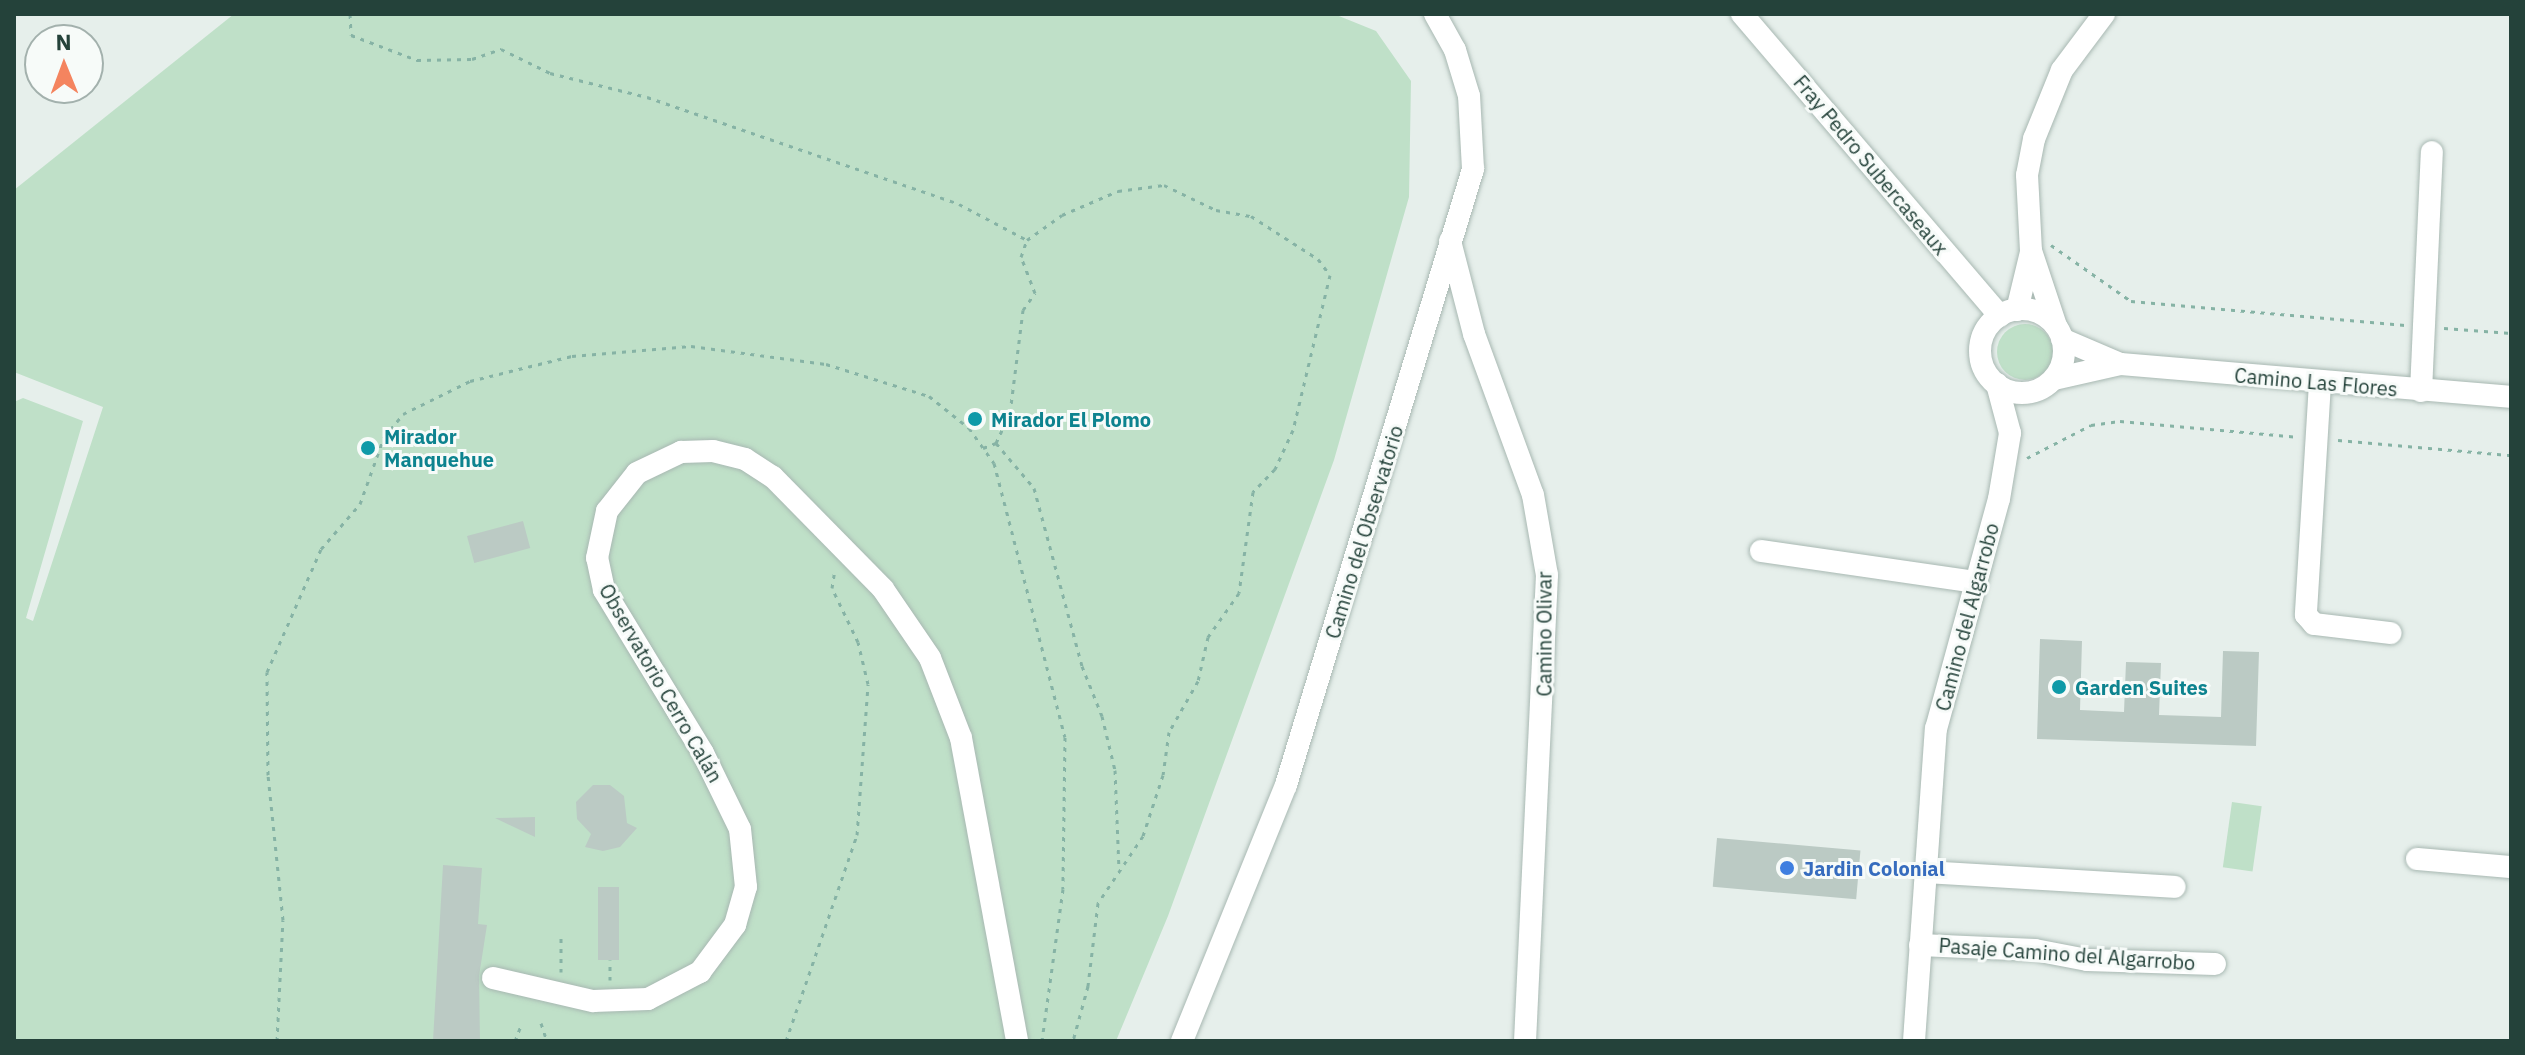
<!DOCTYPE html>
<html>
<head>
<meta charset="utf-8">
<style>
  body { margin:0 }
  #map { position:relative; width:2525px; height:1055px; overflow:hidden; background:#e6efeb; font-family:"IBM Plex Sans",sans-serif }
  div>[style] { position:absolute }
  .green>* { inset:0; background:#bfe0c8; transform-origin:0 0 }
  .round { border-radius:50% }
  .building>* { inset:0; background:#bbcac4; transform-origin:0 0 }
  .path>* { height:3px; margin-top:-1.5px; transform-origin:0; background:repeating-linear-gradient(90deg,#86b3a5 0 4px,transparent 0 10px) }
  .roads { filter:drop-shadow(0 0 2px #a8b8b2) drop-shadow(0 0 2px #a8b8b2) }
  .minor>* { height:22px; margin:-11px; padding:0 11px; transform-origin:11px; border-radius:11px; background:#fff }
  .minor>.ring { margin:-11px; padding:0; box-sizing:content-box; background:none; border:22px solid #fff; border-radius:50% }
  .dots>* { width:22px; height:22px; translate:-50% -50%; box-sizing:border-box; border:4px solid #f7fbf9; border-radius:50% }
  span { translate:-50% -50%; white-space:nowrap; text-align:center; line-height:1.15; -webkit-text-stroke:6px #f7fbf9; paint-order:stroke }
  .street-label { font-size:20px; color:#24423a }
  .culture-label { font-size:20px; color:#0d838f; font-weight:700 }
  .left { translate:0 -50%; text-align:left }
  .shop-label { font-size:20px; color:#366cbe; font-weight:700 }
  .frame { position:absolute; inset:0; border:16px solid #24423a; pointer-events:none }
  .north { position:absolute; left:24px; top:24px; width:80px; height:80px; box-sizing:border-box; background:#f7fbf9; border:2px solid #a3b1ad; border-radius:50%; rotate:359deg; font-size:22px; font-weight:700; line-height:32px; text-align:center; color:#24423a }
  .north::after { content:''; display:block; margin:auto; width:28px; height:36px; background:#f4845f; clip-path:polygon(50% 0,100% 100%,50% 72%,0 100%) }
</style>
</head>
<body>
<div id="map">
  <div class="green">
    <i style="clip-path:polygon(234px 14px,1334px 14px,1376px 31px,1411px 81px,1409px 197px,1334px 460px,1168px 916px,1116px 1041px,14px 1041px,14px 402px,23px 398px,83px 421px,26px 618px,33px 621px,103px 407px,14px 372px,14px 190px)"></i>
    <i class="round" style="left:1997px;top:324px;width:56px;height:56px"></i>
    <i style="left:2232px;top:802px;width:30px;height:66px;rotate:8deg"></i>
  </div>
  <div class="building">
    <i style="left:523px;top:521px;width:28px;height:58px;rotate:75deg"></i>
    <i style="clip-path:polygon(2040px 639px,2082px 641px,2080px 710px,2124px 712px,2126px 662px,2161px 663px,2159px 715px,2221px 717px,2223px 651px,2259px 652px,2256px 746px,2037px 739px)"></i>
    <i style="clip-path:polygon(593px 785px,610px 785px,624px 796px,627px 823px,637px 828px,620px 847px,603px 851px,585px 847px,591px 834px,577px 819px,576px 802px)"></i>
    <i style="clip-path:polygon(535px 817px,535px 837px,495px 818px)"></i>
    <i style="left:1717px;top:838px;width:144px;height:49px;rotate:5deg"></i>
    <i style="clip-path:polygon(443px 865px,482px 868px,478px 924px,487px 925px,479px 976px,480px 1041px,433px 1041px)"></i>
    <i style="left:598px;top:887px;width:21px;height:73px"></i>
  </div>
  <div class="path">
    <i style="left:350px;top:14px;width:21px;rotate:87deg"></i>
    <i style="left:351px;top:35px;width:71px;rotate:20.7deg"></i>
    <i style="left:417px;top:60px;width:55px;rotate:-1deg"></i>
    <i style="left:472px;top:59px;width:31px;rotate:-19deg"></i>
    <i style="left:501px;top:49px;width:55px;rotate:26.1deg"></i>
    <i style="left:550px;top:73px;width:100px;rotate:13.9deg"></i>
    <i style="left:647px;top:97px;width:330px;rotate:18.9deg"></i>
    <i style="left:959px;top:204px;width:77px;rotate:27.9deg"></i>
    <i style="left:1027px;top:240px;width:43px;rotate:-35.5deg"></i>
    <i style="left:1062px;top:215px;width:61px;rotate:-23.2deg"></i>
    <i style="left:1118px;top:191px;width:46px;rotate:-7.4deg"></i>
    <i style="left:1164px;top:185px;width:58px;rotate:25.7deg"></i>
    <i style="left:1216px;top:210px;width:36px;rotate:10deg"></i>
    <i style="left:1251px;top:216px;width:80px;rotate:32.7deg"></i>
    <i style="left:1318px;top:259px;width:20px;rotate:53deg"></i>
    <i style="left:1330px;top:275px;width:159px;rotate:103.4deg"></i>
    <i style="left:1293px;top:430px;width:43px;rotate:114.8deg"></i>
    <i style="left:1275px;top:469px;width:32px;rotate:134deg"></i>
    <i style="left:1253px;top:492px;width:102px;rotate:97.9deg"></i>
    <i style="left:1239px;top:593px;width:54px;rotate:125.2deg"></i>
    <i style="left:1208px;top:637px;width:45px;rotate:102.8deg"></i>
    <i style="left:1198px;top:681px;width:59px;rotate:119.6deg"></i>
    <i style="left:1169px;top:732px;width:43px;rotate:97.9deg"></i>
    <i style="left:1163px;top:775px;width:64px;rotate:108.2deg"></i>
    <i style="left:1143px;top:836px;width:81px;rotate:123.9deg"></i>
    <i style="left:1098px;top:903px;width:84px;rotate:96.9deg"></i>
    <i style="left:1088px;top:986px;width:57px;rotate:105.3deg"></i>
    <i style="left:2051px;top:245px;width:98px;rotate:35deg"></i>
    <i style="left:2131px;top:301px;width:275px;rotate:5deg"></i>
    <i style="left:2444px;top:328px;width:67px;rotate:4.3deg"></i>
    <i style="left:2338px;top:440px;width:174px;rotate:5deg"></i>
    <i style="left:996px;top:443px;width:59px;rotate:49.8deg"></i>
    <i style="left:1034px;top:488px;width:184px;rotate:74.9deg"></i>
    <i style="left:1082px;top:666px;width:54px;rotate:68.2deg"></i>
    <i style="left:1102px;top:716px;width:56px;rotate:76.5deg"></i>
    <i style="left:1115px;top:770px;width:99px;rotate:87.7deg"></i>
    <i style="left:983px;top:448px;width:14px;rotate:-21deg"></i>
    <i style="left:996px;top:443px;width:33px;rotate:-65deg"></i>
    <i style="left:1010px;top:413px;width:104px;rotate:-82.8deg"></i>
    <i style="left:1023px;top:310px;width:21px;rotate:-55deg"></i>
    <i style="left:1035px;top:293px;width:39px;rotate:-111deg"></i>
    <i style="left:1021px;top:257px;width:18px;rotate:-71deg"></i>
    <i style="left:2027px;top:458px;width:72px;rotate:-27.3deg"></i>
    <i style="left:2091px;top:425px;width:29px;rotate:-8deg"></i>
    <i style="left:2120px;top:421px;width:179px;rotate:5.1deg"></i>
    <i style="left:561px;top:972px;width:38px;rotate:-90deg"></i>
    <i style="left:610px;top:980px;width:20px;rotate:-90deg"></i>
    <i style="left:541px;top:1023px;width:19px;rotate:72deg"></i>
    <i style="left:277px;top:1041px;width:121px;rotate:-87.2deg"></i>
    <i style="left:283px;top:920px;width:146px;rotate:-95.9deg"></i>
    <i style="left:268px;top:775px;width:103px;rotate:-90.6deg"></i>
    <i style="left:267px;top:672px;width:134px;rotate:-66.3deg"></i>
    <i style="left:321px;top:549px;width:60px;rotate:-49.1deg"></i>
    <i style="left:360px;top:504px;width:71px;rotate:-70.3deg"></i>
    <i style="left:384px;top:437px;width:30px;rotate:-50deg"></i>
    <i style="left:403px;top:414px;width:75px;rotate:-26.2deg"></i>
    <i style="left:470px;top:381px;width:105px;rotate:-13.8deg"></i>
    <i style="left:572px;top:356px;width:119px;rotate:-4.8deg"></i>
    <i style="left:691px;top:346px;width:136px;rotate:7.6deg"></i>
    <i style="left:826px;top:364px;width:108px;rotate:17.3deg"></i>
    <i style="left:929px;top:396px;width:51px;rotate:38.7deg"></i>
    <i style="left:969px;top:428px;width:43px;rotate:54.5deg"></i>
    <i style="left:994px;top:463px;width:283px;rotate:75.5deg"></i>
    <i style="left:1065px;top:737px;width:152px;rotate:90.8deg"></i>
    <i style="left:1063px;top:889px;width:153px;rotate:97.9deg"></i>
    <i style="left:515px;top:1041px;width:19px;rotate:-69deg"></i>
    <i style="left:786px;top:1041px;width:218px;rotate:-71deg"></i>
    <i style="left:857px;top:835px;width:151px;rotate:-85.8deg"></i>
    <i style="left:868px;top:684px;width:43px;rotate:-103.4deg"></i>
    <i style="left:858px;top:642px;width:60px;rotate:-115.7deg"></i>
    <i style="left:832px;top:588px;width:19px;rotate:-81deg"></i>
  </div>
  <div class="roads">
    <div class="minor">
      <i style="left:1742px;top:14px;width:397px;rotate:49.5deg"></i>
      <i style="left:1450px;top:241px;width:96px;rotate:75.5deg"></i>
      <i style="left:1474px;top:334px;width:171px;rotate:69.9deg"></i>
      <i style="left:1533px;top:495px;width:81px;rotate:80.1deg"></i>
      <i style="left:1547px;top:575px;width:467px;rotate:92.7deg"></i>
      <i class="ring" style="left:1980px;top:309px;width:62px;height:62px"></i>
      <i style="left:2017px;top:310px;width:60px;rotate:-76.4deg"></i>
      <i style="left:2056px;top:326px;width:79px;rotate:-108.4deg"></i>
      <i style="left:2031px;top:251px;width:76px;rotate:-93deg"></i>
      <i style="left:2027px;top:175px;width:37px;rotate:-79deg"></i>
      <i style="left:2034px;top:139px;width:74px;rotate:-67.9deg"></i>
      <i style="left:2062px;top:70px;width:70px;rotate:-53.1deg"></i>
      <i style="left:2062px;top:339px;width:63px;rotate:23.3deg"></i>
      <i style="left:2054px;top:379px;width:68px;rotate:-12.8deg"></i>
      <i style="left:2120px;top:364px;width:392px;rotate:4.8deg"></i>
      <i style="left:2320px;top:383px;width:232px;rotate:93.5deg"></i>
      <i style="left:2306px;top:615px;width:12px;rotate:48deg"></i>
      <i style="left:2314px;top:624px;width:77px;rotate:6.8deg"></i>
      <i style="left:2421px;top:391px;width:239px;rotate:-87.4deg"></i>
      <i style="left:1761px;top:551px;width:217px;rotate:8.2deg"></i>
      <i style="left:2417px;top:859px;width:94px;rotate:4.9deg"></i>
      <i style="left:1924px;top:872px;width:251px;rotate:3.4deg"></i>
      <i style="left:1920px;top:945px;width:115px;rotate:2.5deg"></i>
      <i style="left:2035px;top:950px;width:53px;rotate:10.9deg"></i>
      <i style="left:2087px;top:960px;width:128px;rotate:1.8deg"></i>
      <i style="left:493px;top:978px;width:103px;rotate:13deg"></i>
      <i style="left:593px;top:1001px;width:55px;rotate:-2.1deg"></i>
      <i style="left:648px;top:999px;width:59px;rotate:-27.4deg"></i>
      <i style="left:700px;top:972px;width:59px;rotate:-53.3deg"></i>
      <i style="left:735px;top:925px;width:40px;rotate:-74deg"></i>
      <i style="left:746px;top:887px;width:58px;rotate:-95.9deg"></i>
      <i style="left:740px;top:829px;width:85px;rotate:-116deg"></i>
      <i style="left:703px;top:753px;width:191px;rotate:-121.3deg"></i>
      <i style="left:604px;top:590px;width:33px;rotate:-102deg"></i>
      <i style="left:597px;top:558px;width:48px;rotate:-78deg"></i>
      <i style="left:607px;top:511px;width:48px;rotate:-51.7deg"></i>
      <i style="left:637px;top:473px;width:49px;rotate:-25.5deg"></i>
      <i style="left:681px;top:452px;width:32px;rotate:-2deg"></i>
      <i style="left:713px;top:451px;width:33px;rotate:14deg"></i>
      <i style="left:745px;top:459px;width:33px;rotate:33deg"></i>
      <i style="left:773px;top:477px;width:157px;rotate:45.5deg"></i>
      <i style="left:883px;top:589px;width:83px;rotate:55.7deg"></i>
      <i style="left:930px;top:658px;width:86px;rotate:68.8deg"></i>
      <i style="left:961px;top:738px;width:308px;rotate:79.5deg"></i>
      <i style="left:1182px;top:1041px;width:276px;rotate:-67.9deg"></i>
      <i style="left:1286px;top:785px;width:644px;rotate:-73.11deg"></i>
      <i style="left:1473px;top:169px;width:73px;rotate:-93.1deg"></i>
      <i style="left:1469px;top:96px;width:48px;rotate:-106.9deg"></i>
      <i style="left:1455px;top:50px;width:41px;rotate:-119.1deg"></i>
      <i style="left:1914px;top:1041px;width:313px;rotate:-86deg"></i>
      <i style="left:1936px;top:729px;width:238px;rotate:-74.7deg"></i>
      <i style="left:1999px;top:499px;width:67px;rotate:-80.5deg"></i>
      <i style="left:2010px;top:433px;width:51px;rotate:-104.9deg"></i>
    </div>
  </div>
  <div class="dots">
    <i style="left:975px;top:419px;background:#0f9aa8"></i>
    <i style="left:368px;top:448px;background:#0f9aa8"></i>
    <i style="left:2059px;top:687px;background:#0f9aa8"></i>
    <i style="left:1787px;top:868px;background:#3f7fe0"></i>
  </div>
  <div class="street-label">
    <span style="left:1871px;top:165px;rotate:50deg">Fray Pedro Subercaseaux</span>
    <span style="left:2316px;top:382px;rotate:5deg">Camino Las Flores</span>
    <span style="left:1364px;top:532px;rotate:-73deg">Camino del Observatorio</span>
    <span style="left:1967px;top:617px;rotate:-75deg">Camino del Algarrobo</span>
    <span style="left:1544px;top:634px;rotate:-90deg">Camino Olivar</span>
    <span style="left:661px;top:683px;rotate:60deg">Observatorio Cerro Calán</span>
    <span style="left:2067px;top:954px;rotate:4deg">Pasaje Camino del Algarrobo</span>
  </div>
  <div class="culture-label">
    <span class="left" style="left:991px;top:419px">Mirador El Plomo</span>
    <span class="left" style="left:384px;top:448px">Mirador<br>Manquehue</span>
    <span class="left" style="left:2075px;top:687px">Garden Suites</span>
  </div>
  <div class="shop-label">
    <span class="left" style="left:1803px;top:868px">Jardin Colonial</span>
  </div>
  <div class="frame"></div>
  <div class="north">N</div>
</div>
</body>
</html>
